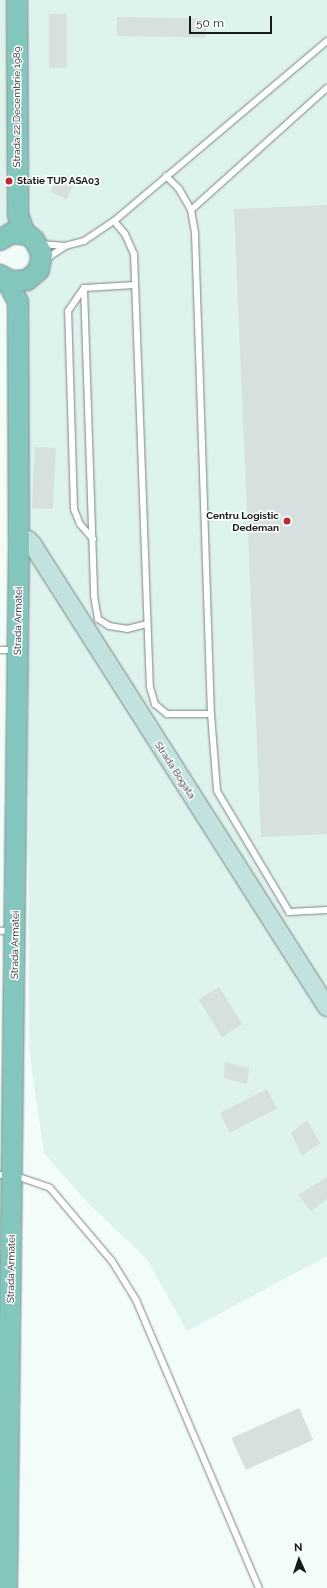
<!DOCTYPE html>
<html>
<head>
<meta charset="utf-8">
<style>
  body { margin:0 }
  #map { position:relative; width:327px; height:1588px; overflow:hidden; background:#f2fdfa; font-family:Raleway,sans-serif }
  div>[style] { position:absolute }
  .built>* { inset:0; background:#def2ee }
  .building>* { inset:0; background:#d6e0de; transform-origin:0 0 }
  .roads { filter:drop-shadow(0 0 1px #7b8482) drop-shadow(0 0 1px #7b8482) }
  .lane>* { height:6px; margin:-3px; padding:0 3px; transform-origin:3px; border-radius:3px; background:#fff }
  .secondary>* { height:18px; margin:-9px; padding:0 9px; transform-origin:9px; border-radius:9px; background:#c1e2de }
  .primary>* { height:20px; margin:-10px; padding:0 10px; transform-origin:10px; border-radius:10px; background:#83c6bd }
  .dots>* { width:11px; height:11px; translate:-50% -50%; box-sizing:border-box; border:2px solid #fff; border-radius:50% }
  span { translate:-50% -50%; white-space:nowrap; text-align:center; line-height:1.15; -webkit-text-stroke:3px #fff; paint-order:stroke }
  .street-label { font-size:10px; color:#171b1a }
  .poi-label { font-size:10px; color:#171b1a; font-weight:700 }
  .left { translate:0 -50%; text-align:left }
  .right { translate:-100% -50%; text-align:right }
  .north { position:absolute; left:279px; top:1540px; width:40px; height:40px; -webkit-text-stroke:3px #fff; paint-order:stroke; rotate:357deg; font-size:11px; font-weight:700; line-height:16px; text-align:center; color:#171b1a }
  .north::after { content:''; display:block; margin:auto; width:14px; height:18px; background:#171b1a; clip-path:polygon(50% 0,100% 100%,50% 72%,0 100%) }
  .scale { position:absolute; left:189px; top:16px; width:83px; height:18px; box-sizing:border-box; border:2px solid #171b1a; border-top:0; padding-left:5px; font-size:12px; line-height:14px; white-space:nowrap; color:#171b1a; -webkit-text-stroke:3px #fff; paint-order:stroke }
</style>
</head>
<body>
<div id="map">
  <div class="built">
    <i style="clip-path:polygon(0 0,327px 0,327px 1256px,187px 1331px,147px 1259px,87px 1202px,44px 1153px,29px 1050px,27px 217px,0 240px)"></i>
  </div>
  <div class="building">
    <i style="left:49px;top:14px;width:18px;height:54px"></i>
    <i style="left:117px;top:17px;width:89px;height:19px;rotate:1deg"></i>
    <i style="left:58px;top:176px;width:18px;height:17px;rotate:27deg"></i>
    <i style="clip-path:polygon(327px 205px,327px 834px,261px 837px,234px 209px)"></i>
    <i style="left:35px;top:447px;width:21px;height:61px;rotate:3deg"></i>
    <i style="left:219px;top:987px;width:44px;height:24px;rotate:58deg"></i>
    <i style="clip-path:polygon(225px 1062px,249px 1068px,247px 1084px,224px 1078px)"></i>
    <i style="left:267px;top:1089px;width:22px;height:53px;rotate:63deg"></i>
    <i style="clip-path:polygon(307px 1120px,320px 1143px,302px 1156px,291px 1133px)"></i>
    <i style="clip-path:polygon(327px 1177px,327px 1199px,311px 1211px,298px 1195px)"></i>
    <i style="left:299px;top:1408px;width:35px;height:74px;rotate:66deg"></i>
  </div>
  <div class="roads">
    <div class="lane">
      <i style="left:166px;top:176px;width:18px;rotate:45deg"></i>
      <i style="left:179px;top:189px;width:24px;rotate:60deg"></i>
      <i style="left:191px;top:210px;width:23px;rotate:80deg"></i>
      <i style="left:195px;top:233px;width:481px;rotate:88.1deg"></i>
      <i style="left:211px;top:714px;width:77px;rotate:85.5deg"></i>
      <i style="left:217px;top:791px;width:141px;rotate:59.2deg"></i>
      <i style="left:289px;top:912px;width:38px;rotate:-3deg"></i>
      <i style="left:191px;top:210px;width:183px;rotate:-41.9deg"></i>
      <i style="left:114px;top:221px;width:17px;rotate:50deg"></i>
      <i style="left:125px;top:234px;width:22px;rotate:66deg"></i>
      <i style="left:134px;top:254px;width:433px;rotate:87.9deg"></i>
      <i style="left:150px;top:687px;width:18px;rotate:74deg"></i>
      <i style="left:155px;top:704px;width:16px;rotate:40deg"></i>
      <i style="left:167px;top:714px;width:44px"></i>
      <i style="left:41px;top:244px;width:24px;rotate:5deg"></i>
      <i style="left:65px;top:246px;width:20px;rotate:-15deg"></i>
      <i style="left:84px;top:241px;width:36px;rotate:-34deg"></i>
      <i style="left:114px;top:221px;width:279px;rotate:-40.2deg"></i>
      <i style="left:46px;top:259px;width:23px;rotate:-34deg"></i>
      <i style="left:84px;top:288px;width:308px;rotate:88.1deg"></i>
      <i style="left:94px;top:596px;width:23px;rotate:80deg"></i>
      <i style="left:98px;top:619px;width:13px;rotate:32deg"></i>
      <i style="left:109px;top:626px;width:18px;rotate:9deg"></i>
      <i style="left:127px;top:629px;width:21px;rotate:-14deg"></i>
      <i style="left:93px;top:539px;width:20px;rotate:-131deg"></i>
      <i style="left:80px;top:524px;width:16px;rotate:-112deg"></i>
      <i style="left:74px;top:509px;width:198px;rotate:-91.7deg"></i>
      <i style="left:68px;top:311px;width:28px;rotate:-55deg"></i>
      <i style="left:84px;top:288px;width:51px;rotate:-3.4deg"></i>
      <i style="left:0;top:650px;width:14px"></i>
      <i style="left:0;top:931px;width:12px;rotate:-5deg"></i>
      <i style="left:0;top:1175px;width:13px"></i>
      <i style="left:13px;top:1175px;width:39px;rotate:19deg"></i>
      <i style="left:50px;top:1188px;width:96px;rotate:49.7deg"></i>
      <i style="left:112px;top:1261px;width:46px;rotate:58.4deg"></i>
      <i style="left:136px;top:1300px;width:313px;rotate:66.9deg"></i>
    </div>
    <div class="secondary">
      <i style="left:19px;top:540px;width:9px"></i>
      <i style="left:28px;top:540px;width:6px;rotate:45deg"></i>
      <i style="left:32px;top:544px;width:549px;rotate:57.5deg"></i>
    </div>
    <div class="primary">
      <i style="left:17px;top:0;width:215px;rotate:89.7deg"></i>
      <i style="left:18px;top:215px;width:20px;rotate:70deg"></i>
      <i style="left:0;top:240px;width:14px;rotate:-30deg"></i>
      <i style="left:12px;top:233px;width:16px;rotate:7deg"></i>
      <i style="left:28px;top:235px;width:8px;rotate:40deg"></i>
      <i style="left:34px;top:240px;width:16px;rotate:60deg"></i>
      <i style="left:42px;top:254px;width:16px;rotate:101deg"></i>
      <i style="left:39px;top:270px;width:16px;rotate:140deg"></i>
      <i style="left:27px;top:280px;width:16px;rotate:176deg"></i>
      <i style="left:11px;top:281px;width:13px;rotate:-151deg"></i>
      <i style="left:6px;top:280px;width:25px;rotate:61deg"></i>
      <i style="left:18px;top:302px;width:238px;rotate:89.8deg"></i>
      <i style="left:19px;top:540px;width:1048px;rotate:90.66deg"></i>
    </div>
  </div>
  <div class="dots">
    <i style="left:9px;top:181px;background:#ba2a2e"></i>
    <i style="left:287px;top:521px;background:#ba2a2e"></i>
  </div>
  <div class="street-label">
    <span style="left:17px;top:107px;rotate:-90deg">Strada 22 Decembrie 1989</span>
    <span style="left:18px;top:621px;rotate:-89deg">Strada Armatei</span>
    <span style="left:175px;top:770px;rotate:57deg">Strada Bogata</span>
    <span style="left:15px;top:945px;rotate:-89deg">Strada Armatei</span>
    <span style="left:11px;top:1269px;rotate:-89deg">Strada Armatei</span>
  </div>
  <div class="poi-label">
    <span class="left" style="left:17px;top:181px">Statie TUP ASA03</span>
    <span class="right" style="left:279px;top:521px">Centru Logistic<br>Dedeman</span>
  </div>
  <div class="north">N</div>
  <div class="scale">50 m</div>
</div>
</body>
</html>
